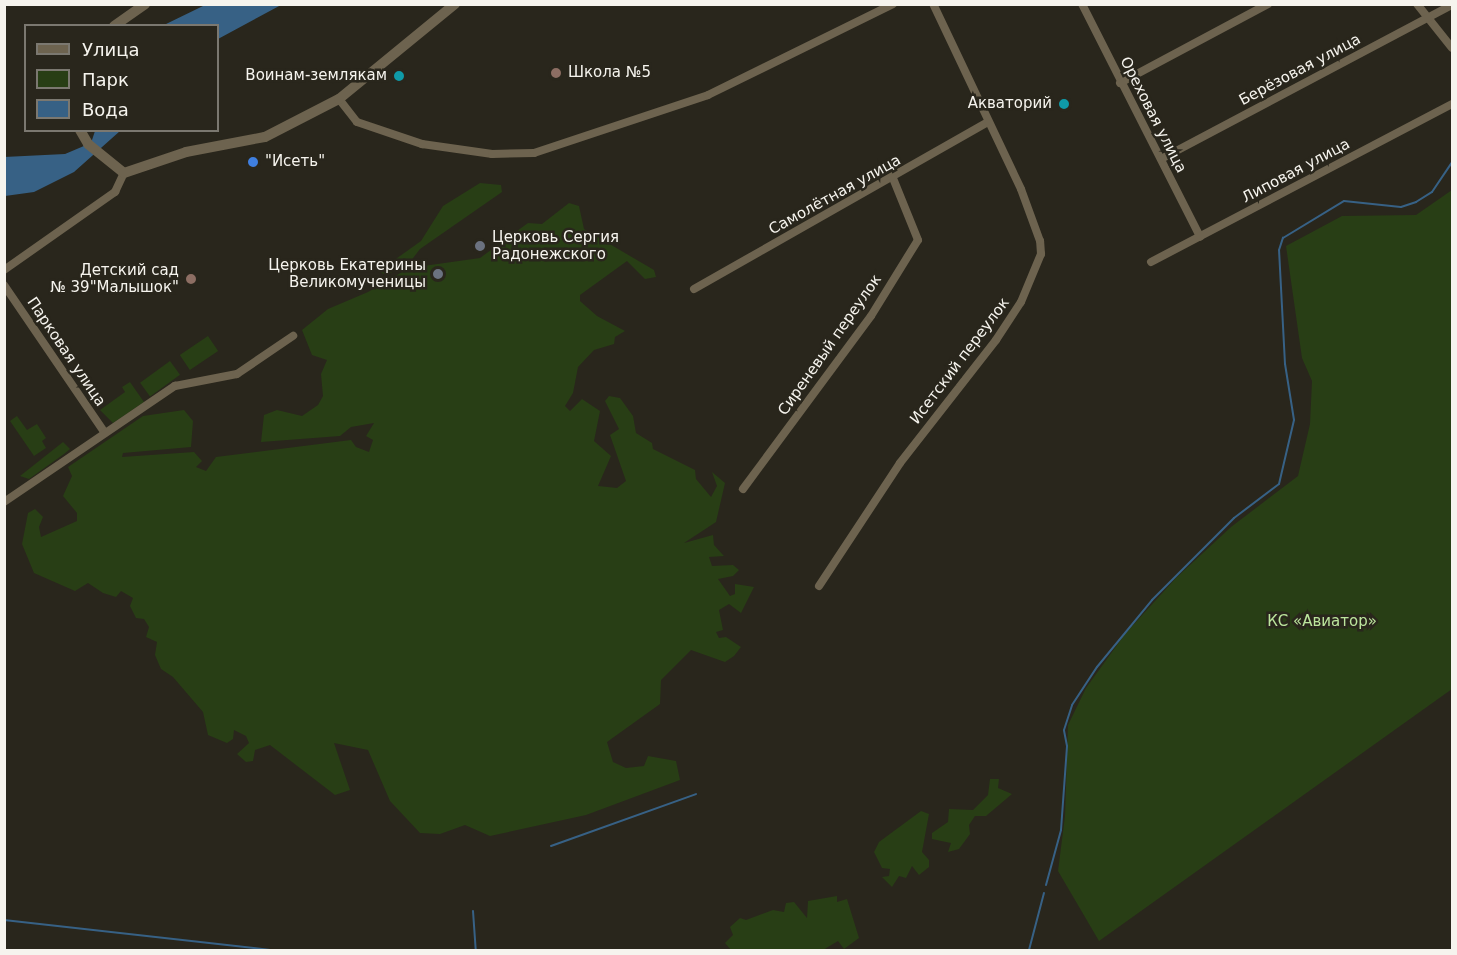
<!DOCTYPE html>
<html>
<head>
<meta charset="utf-8">
<style>
  body { margin:0 }
  #map { position:relative; width:1457px; height:955px; overflow:hidden; background:#29261c; font-family:"DejaVu Sans",sans-serif }
  div>[style] { position:absolute }
  .green>* { inset:0; background:#283e15; transform-origin:0 0 }
  .water>* { inset:0; background:#376185 }
  .stream>* { height:2px; margin:-1px; padding:0 1px; transform-origin:1px; border-radius:1px; background:#376185 }
  .minor>* { height:8px; margin:-4px; padding:0 4px; transform-origin:4px; border-radius:4px; background:#6d634f }
  .tertiary>* { height:10px; margin:-5px; padding:0 5px; transform-origin:5px; border-radius:5px; background:#6d634f }
  .dots>* { width:16px; height:16px; translate:-50% -50%; box-sizing:border-box; border:3px solid #29261c; border-radius:50% }
  span { translate:-50% -50%; white-space:nowrap; text-align:center; line-height:1.15; -webkit-text-stroke:5px #29261c; paint-order:stroke }
  .street-label { font-size:15px; color:#f6f4ee }
  .poi-label { font-size:15px; color:#f6f4ee }
  .left { translate:0 -50%; text-align:left }
  .right { translate:-100% -50%; text-align:right }
  .park-label { font-size:15px; color:#bce59d }
  .frame { position:absolute; inset:0; border:6px solid #f6f4ee; pointer-events:none }
  .legend { position:absolute; left:24px; top:24px; width:195px; height:108px; box-sizing:border-box; background:#29261c; border:2px solid #7b7870; margin:0; padding:8px 10px; list-style:none; font-size:18px; color:#f6f4ee }
  .legend li { display:flex; align-items:center; gap:12px; height:30px }
  .legend b { width:30px; border:2px solid #7b7870 }
</style>
</head>
<body>
<div id="map">
  <div class="green">
    <i style="clip-path:polygon(480px 183px,501px 185px,502px 192px,420px 249px,407px 266px,385px 275px,379px 271px,421px 241px,443px 206px)"></i>
    <i style="clip-path:polygon(1452px 190px,1452px 689px,1099px 941px,1058px 871px,1065px 816px,1068px 725px,1086px 688px,1125px 634px,1176px 578px,1231px 527px,1298px 476px,1310px 424px,1312px 381px,1302px 358px,1286px 246px,1342px 216px,1416px 215px)"></i>
    <i style="clip-path:polygon(569px 203px,579px 206px,584px 229px,654px 270px,656px 277px,645px 279px,627px 261px,580px 295px,580px 301px,597px 316px,625px 331px,615px 337px,614px 344px,594px 350px,578px 367px,573px 393px,565px 406px,570px 411px,582px 399px,600px 411px,594px 441px,611px 456px,598px 486px,617px 488px,626px 481px,610px 435px,619px 429px,605px 401px,609px 396px,620px 398px,633px 416px,636px 433px,652px 443px,653px 449px,695px 470px,696px 479px,711px 497px,717px 486px,712px 472px,725px 483px,716px 522px,684px 543px,713px 535px,714px 545px,724px 556px,709px 557px,712px 566px,733px 565px,739px 570px,733px 576px,718px 579px,730px 596px,735px 594px,735px 584px,754px 587px,741px 613px,729px 604px,719px 610px,723px 630px,716px 632px,719px 638px,726px 637px,741px 647px,734px 656px,725px 662px,691px 650px,661px 680px,660px 704px,607px 742px,613px 762px,626px 768px,644px 766px,648px 756px,676px 761px,680px 780px,586px 815px,490px 836px,465px 825px,440px 834px,420px 833px,390px 801px,368px 750px,334px 743px,350px 790px,335px 795px,270px 745px,255px 750px,253px 761px,246px 762px,237px 754px,249px 743px,246px 736px,234px 730px,233px 739px,227px 743px,208px 735px,203px 712px,173px 677px,161px 669px,155px 655px,157px 642px,146px 637px,149px 627px,144px 619px,136px 618px,130px 606px,133px 598px,121px 591px,116px 597px,103px 593px,88px 583px,75px 591px,34px 573px,22px 544px,28px 513px,35px 509px,43px 517px,39px 527px,41px 537px,77px 521px,77px 513px,63px 496px,72px 476px,68px 467px,143px 416px,184px 410px,193px 421px,191px 447px,123px 453px,122px 457px,194px 452px,202px 461px,196px 467px,206px 471px,216px 457px,351px 440px,356px 447px,369px 452px,373px 440px,366px 436px,374px 423px,351px 427px,340px 436px,261px 442px,264px 415px,277px 410px,302px 416px,318px 405px,323px 396px,321px 374px,327px 360px,312px 355px,302px 330px,328px 309px,368px 292px,409px 268px,480px 258px,528px 223px,542px 224px)"></i>
    <i style="left:208px;top:336px;width:18px;height:34px;rotate:56deg"></i>
    <i style="left:170px;top:361px;width:17px;height:37px;rotate:54deg"></i>
    <i style="clip-path:polygon(130px 382px,144px 402px,113px 423px,100px 410px,125px 392px,122px 387px)"></i>
    <i style="clip-path:polygon(17px 416px,27px 430px,37px 424px,46px 438px,42px 441px,46px 448px,34px 456px,10px 421px)"></i>
    <i style="clip-path:polygon(63px 442px,70px 449px,64px 454px,29px 479px,20px 476px)"></i>
    <i style="clip-path:polygon(990px 779px,999px 779px,998px 788px,1012px 794px,986px 816px,975px 816px,969px 825px,970px 834px,959px 849px,948px 852px,951px 843px,932px 839px,932px 833px,948px 822px,949px 809px,973px 810px,988px 795px)"></i>
    <i style="clip-path:polygon(921px 811px,929px 814px,922px 852px,929px 860px,929px 867px,919px 875px,912px 866px,906px 878px,899px 876px,892px 887px,882px 877px,889px 876px,890px 869px,882px 868px,874px 852px,879px 842px)"></i>
    <i style="clip-path:polygon(837px 896px,837px 902px,847px 899px,859px 938px,844px 949px,838px 941px,823px 950px,731px 950px,725px 943px,733px 935px,730px 927px,740px 918px,746px 920px,773px 910px,784px 912px,786px 903px,794px 902px,807px 918px,808px 901px)"></i>
  </div>
  <div class="water">
    <i style="clip-path:polygon(281px 5px,218px 39px,218px 26px,164px 25px,203px 6px)"></i>
    <i style="clip-path:polygon(95px 131px,120px 131px,74px 172px,34px 192px,5px 196px,4px 157px,65px 154px,91px 143px)"></i>
  </div>
  <div class="stream">
    <i style="left:551px;top:846px;width:154px;rotate:-19.7deg"></i>
    <i style="left:1046px;top:885px;width:57px;rotate:-74.7deg"></i>
    <i style="left:1061px;top:830px;width:84px;rotate:-85.9deg"></i>
    <i style="left:1067px;top:746px;width:16px;rotate:-101deg"></i>
    <i style="left:1064px;top:730px;width:26px;rotate:-72deg"></i>
    <i style="left:1072px;top:705px;width:45px;rotate:-56.7deg"></i>
    <i style="left:1097px;top:667px;width:87px;rotate:-50.6deg"></i>
    <i style="left:1152px;top:600px;width:116px;rotate:-45deg"></i>
    <i style="left:1234px;top:518px;width:56px;rotate:-37.1deg"></i>
    <i style="left:1279px;top:484px;width:66px;rotate:-76.8deg"></i>
    <i style="left:1294px;top:420px;width:57px;rotate:-99.1deg"></i>
    <i style="left:1285px;top:364px;width:114px;rotate:-93deg"></i>
    <i style="left:1279px;top:250px;width:13px;rotate:-72deg"></i>
    <i style="left:1283px;top:238px;width:71px;rotate:-31.2deg"></i>
    <i style="left:1344px;top:201px;width:57px;rotate:6deg"></i>
    <i style="left:1401px;top:207px;width:16px;rotate:-18deg"></i>
    <i style="left:1416px;top:202px;width:19px;rotate:-32deg"></i>
    <i style="left:1432px;top:192px;width:36px;rotate:-56deg"></i>
    <i style="left:473px;top:911px;width:39px;rotate:86deg"></i>
    <i style="left:4px;top:920px;width:268px;rotate:6.4deg"></i>
    <i style="left:1029px;top:950px;width:59px;rotate:-75.3deg"></i>
  </div>
  <div class="minor">
    <i style="left:1082px;top:4px;width:261px;rotate:63.1deg"></i>
    <i style="left:1417px;top:4px;width:56px;rotate:51.5deg"></i>
    <i style="left:1120px;top:83px;width:168px;rotate:-28.1deg"></i>
    <i style="left:339px;top:99px;width:29px;rotate:52deg"></i>
    <i style="left:357px;top:122px;width:69px;rotate:18.7deg"></i>
    <i style="left:422px;top:144px;width:71px;rotate:8.1deg"></i>
    <i style="left:492px;top:154px;width:42px;rotate:-1.4deg"></i>
    <i style="left:534px;top:153px;width:183px;rotate:-18.4deg"></i>
    <i style="left:708px;top:95px;width:206px;rotate:-26.2deg"></i>
    <i style="left:1161px;top:159px;width:329px;rotate:-27.9deg"></i>
    <i style="left:1151px;top:262px;width:340px;rotate:-27.7deg"></i>
    <i style="left:4px;top:270px;width:136px;rotate:-35.1deg"></i>
    <i style="left:115px;top:192px;width:21px;rotate:-65deg"></i>
    <i style="left:4px;top:285px;width:179px;rotate:55.7deg"></i>
    <i style="left:694px;top:289px;width:338px;rotate:-29.6deg"></i>
    <i style="left:743px;top:489px;width:215px;rotate:-53.5deg"></i>
    <i style="left:871px;top:316px;width:89px;rotate:-58.3deg"></i>
    <i style="left:918px;top:240px;width:67px;rotate:-112deg"></i>
    <i style="left:4px;top:502px;width:207px;rotate:-34.2deg"></i>
    <i style="left:175px;top:386px;width:63px;rotate:-11deg"></i>
    <i style="left:237px;top:374px;width:68px;rotate:-34.2deg"></i>
    <i style="left:819px;top:586px;width:147px;rotate:-56.6deg"></i>
    <i style="left:900px;top:463px;width:156px;rotate:-52deg"></i>
    <i style="left:996px;top:340px;width:45px;rotate:-56.7deg"></i>
    <i style="left:1021px;top:302px;width:52px;rotate:-67.4deg"></i>
    <i style="left:1041px;top:254px;width:13px;rotate:-94deg"></i>
    <i style="left:1040px;top:241px;width:55px;rotate:-110.1deg"></i>
    <i style="left:1021px;top:189px;width:205px;rotate:-115.4deg"></i>
  </div>
  <div class="tertiary">
    <i style="left:114px;top:26px;width:38px;rotate:-35deg"></i>
    <i style="left:80px;top:130px;width:16px;rotate:60deg"></i>
    <i style="left:88px;top:144px;width:46px;rotate:38.9deg"></i>
    <i style="left:124px;top:173px;width:65px;rotate:-18.7deg"></i>
    <i style="left:186px;top:152px;width:80px;rotate:-10.8deg"></i>
    <i style="left:265px;top:137px;width:83px;rotate:-27.2deg"></i>
    <i style="left:339px;top:99px;width:150px;rotate:-39.3deg"></i>
  </div>
  <div class="dots">
    <i style="left:556px;top:73px;background:#8d6e63"></i>
    <i style="left:399px;top:76px;background:#0f9aa8"></i>
    <i style="left:1064px;top:104px;background:#0f9aa8"></i>
    <i style="left:253px;top:162px;background:#3f7fe0"></i>
    <i style="left:480px;top:246px;background:#6b7280"></i>
    <i style="left:438px;top:274px;background:#6b7280"></i>
    <i style="left:191px;top:279px;background:#8d6e63"></i>
  </div>
  <div class="street-label">
    <span style="left:1300px;top:70px;rotate:-28deg">Берёзовая улица</span>
    <span style="left:1153px;top:115px;rotate:63deg">Ореховая улица</span>
    <span style="left:1296px;top:171px;rotate:-28deg">Липовая улица</span>
    <span style="left:835px;top:195px;rotate:-29deg">Самолётная улица</span>
    <span style="left:830px;top:345px;rotate:-55deg">Сиреневый переулок</span>
    <span style="left:66px;top:352px;rotate:56deg">Парковая улица</span>
    <span style="left:960px;top:361px;rotate:-53deg">Исетский переулок</span>
  </div>
  <div class="poi-label">
    <span class="left" style="left:568px;top:73px">Школа №5</span>
    <span class="right" style="left:387px;top:76px">Воинам-землякам</span>
    <span class="right" style="left:1052px;top:104px">Акваторий</span>
    <span class="left" style="left:265px;top:162px">"Исеть"</span>
    <span class="left" style="left:492px;top:246px">Церковь Сергия<br>Радонежского</span>
    <span class="right" style="left:426px;top:274px">Церковь Екатерины<br>Великомученицы</span>
    <span class="right" style="left:179px;top:279px">Детский сад<br>№ 39"Малышок"</span>
  </div>
  <div class="park-label">
    <span style="left:1322px;top:622px">КС «Авиатор»</span>
  </div>
  <div class="frame"></div>
  <ul class="legend">
  <li><b style="height:8px;background:#6d634f"></b>Улица</li>
  <li><b style="height:16px;background:#283e15"></b>Парк</li>
  <li><b style="height:16px;background:#376185"></b>Вода</li>
  </ul>
</div>
</body>
</html>
